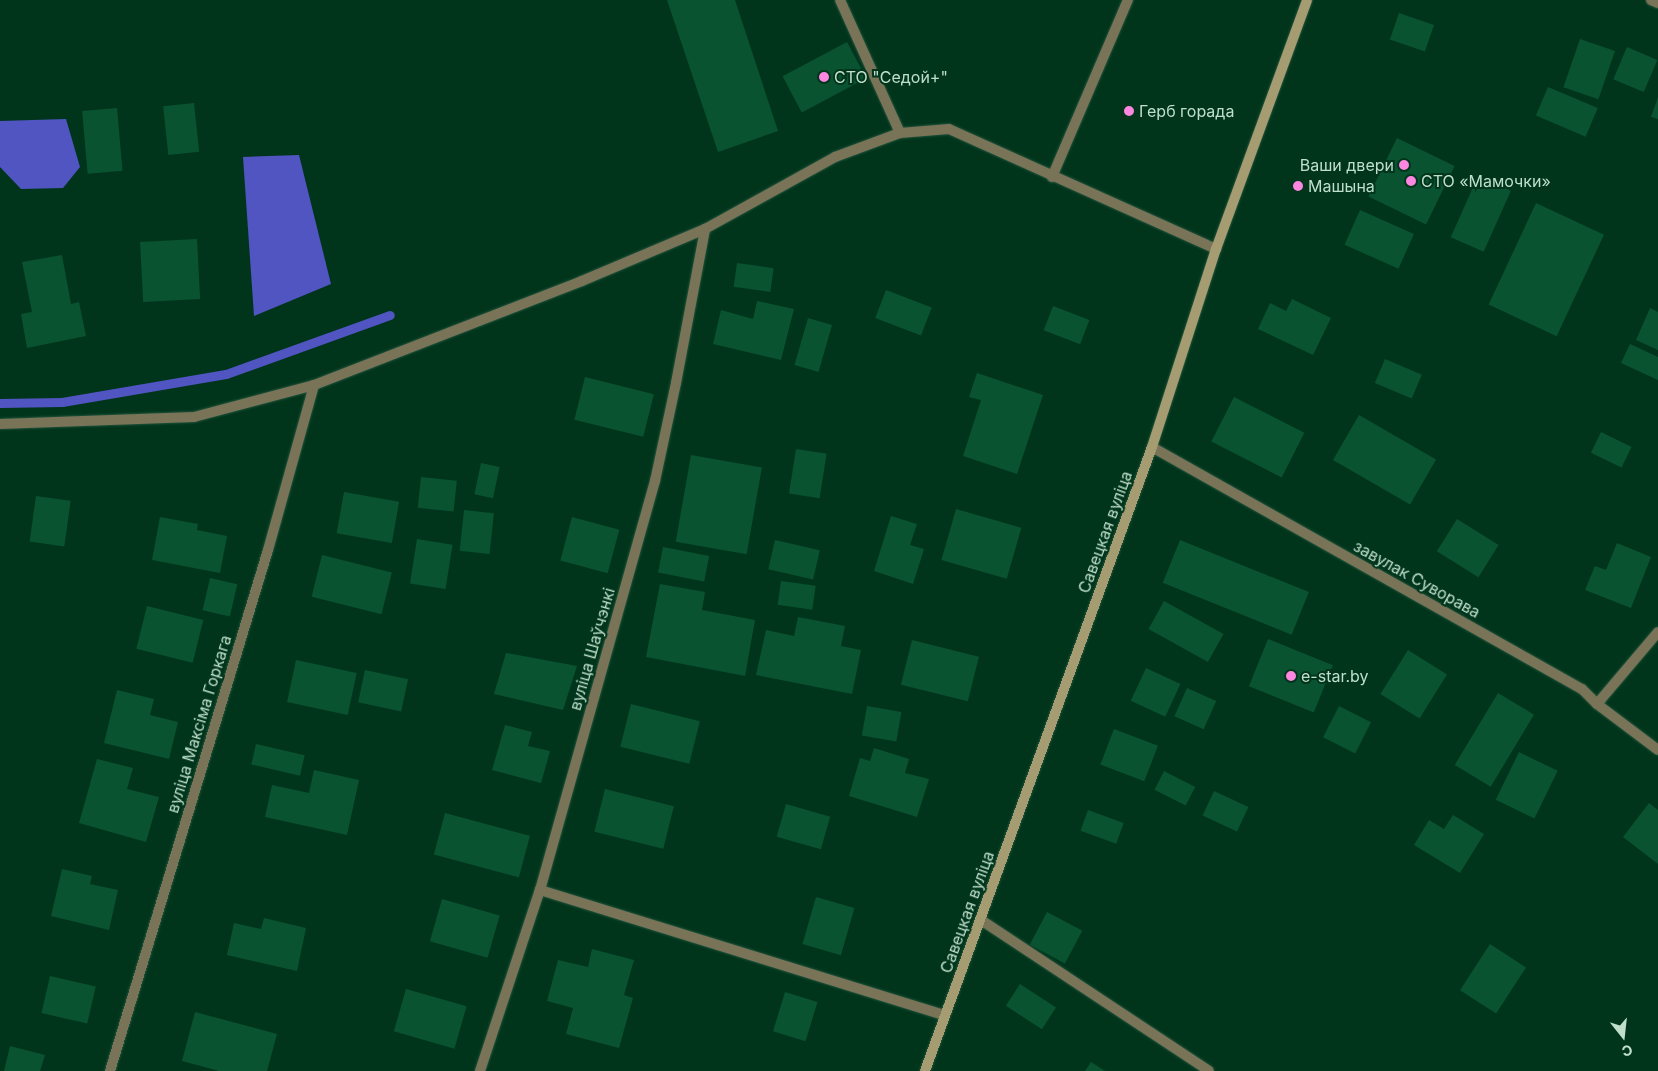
<!DOCTYPE html>
<html>
<head>
<meta charset="utf-8">
<style>
  body { margin:0 }
  #map { position:relative; width:1658px; height:1071px; overflow:hidden; background:#00351c; font-family:Inter,sans-serif }
  div>[style] { position:absolute }
  .water>* { inset:0; background:#5055c1 }
  .stream>* { height:9px; margin:-4.5px; padding:0 4.5px; transform-origin:4.5px; border-radius:4.5px; background:#5055c1 }
  .building>* { inset:0; background:#095331; transform-origin:0 0 }
  .roads { filter:drop-shadow(0 0 1px #22543b) drop-shadow(0 0 1px #22543b) }
  .service>* { height:10px; margin:-5px; padding:0 5px; transform-origin:5px; border-radius:5px; background:#797358 }
  .minor>* { height:10px; margin:-5px; padding:0 5px; transform-origin:5px; border-radius:5px; background:#797358 }
  .secondary>* { height:10px; margin:-5px; padding:0 5px; transform-origin:5px; border-radius:5px; background:#a69c71 }
  .dots>* { width:14px; height:14px; translate:-50% -50%; box-sizing:border-box; border:2px solid #00351c; border-radius:50% }
  span { translate:-50% -50%; white-space:nowrap; text-align:center; line-height:1.15; -webkit-text-stroke:4px #00351c; paint-order:stroke }
  .poi-label { font-size:16px; color:#bfdfca }
  .left { translate:0 -50%; text-align:left }
  .right { translate:-100% -50%; text-align:right }
  .street-label { font-size:16px; color:#bfdfca }
  .north { position:absolute; left:1598px; top:1011px; width:50px; height:50px; -webkit-text-stroke:4px #00351c; paint-order:stroke; rotate:164deg; font-size:14px; font-weight:700; line-height:20px; text-align:center; color:#bfdfca }
  .north::after { content:''; display:block; margin:auto; width:18px; height:22px; background:#bfdfca; clip-path:polygon(50% 0,100% 100%,50% 72%,0 100%) }
</style>
</head>
<body>
<div id="map">
  <div class="water">
    <i style="clip-path:polygon(66px 119px,80px 167px,63px 188px,21px 189px,0 167px,0 121px)"></i>
    <i style="clip-path:polygon(299px 155px,331px 284px,254px 316px,243px 157px)"></i>
  </div>
  <div class="stream">
    <i style="left:0;top:403px;width:62px;rotate:-0.9deg"></i>
    <i style="left:62px;top:402px;width:166px;rotate:-9.7deg"></i>
    <i style="left:226px;top:374px;width:174px;rotate:-19.8deg"></i>
  </div>
  <div class="building">
    <i style="clip-path:polygon(667px 0,735px 0,778px 131px,718px 152px)"></i>
    <i style="left:1399px;top:13px;width:37px;height:28px;rotate:19deg"></i>
    <i style="left:1580px;top:39px;width:37px;height:51px;rotate:19deg"></i>
    <i style="left:847px;top:42px;width:41px;height:73px;rotate:62deg"></i>
    <i style="left:1627px;top:47px;width:33px;height:35px;rotate:23deg"></i>
    <i style="left:1548px;top:87px;width:54px;height:31px;rotate:23deg"></i>
    <i style="clip-path:polygon(1658px 97px,1658px 119px,1651px 117px)"></i>
    <i style="left:194px;top:103px;width:49px;height:31px;rotate:84deg"></i>
    <i style="left:117px;top:108px;width:63px;height:35px;rotate:85deg"></i>
    <i style="left:1397px;top:138px;width:64px;height:65px;rotate:26deg"></i>
    <i style="left:1478px;top:176px;width:36px;height:67px;rotate:24deg"></i>
    <i style="left:1536px;top:203px;width:75px;height:112px;rotate:25deg"></i>
    <i style="left:1360px;top:210px;width:59px;height:38px;rotate:24deg"></i>
    <i style="left:197px;top:239px;width:60px;height:57px;rotate:87deg"></i>
    <i style="clip-path:polygon(62px 255px,71px 304px,79px 302px,86px 336px,27px 348px,21px 314px,32px 312px,22px 262px)"></i>
    <i style="left:737px;top:263px;width:37px;height:24px;rotate:8deg"></i>
    <i style="left:886px;top:290px;width:49px;height:30px;rotate:21deg"></i>
    <i style="clip-path:polygon(1292px 299px,1331px 318px,1313px 355px,1258px 329px,1270px 303px,1286px 311px)"></i>
    <i style="clip-path:polygon(757px 301px,794px 309px,781px 360px,713px 344px,721px 310px,753px 319px)"></i>
    <i style="left:1053px;top:306px;width:39px;height:26px;rotate:21deg"></i>
    <i style="clip-path:polygon(1650px 308px,1658px 312px,1658px 350px,1636px 340px)"></i>
    <i style="left:808px;top:318px;width:25px;height:49px;rotate:16deg"></i>
    <i style="clip-path:polygon(1630px 344px,1658px 357px,1658px 380px,1621px 363px)"></i>
    <i style="left:1385px;top:359px;width:40px;height:26px;rotate:23deg"></i>
    <i style="clip-path:polygon(977px 373px,1043px 395px,1017px 474px,963px 456px,981px 400px,969px 397px)"></i>
    <i style="left:585px;top:377px;width:71px;height:44px;rotate:14deg"></i>
    <i style="left:1234px;top:397px;width:79px;height:50px;rotate:27deg"></i>
    <i style="left:1359px;top:415px;width:89px;height:52px;rotate:30deg"></i>
    <i style="left:1601px;top:432px;width:34px;height:23px;rotate:26deg"></i>
    <i style="left:796px;top:449px;width:31px;height:45px;rotate:9deg"></i>
    <i style="left:691px;top:455px;width:72px;height:88px;rotate:10deg"></i>
    <i style="left:481px;top:463px;width:19px;height:32px;rotate:12deg"></i>
    <i style="left:421px;top:477px;width:36px;height:31px;rotate:6deg"></i>
    <i style="left:344px;top:492px;width:56px;height:42px;rotate:10deg"></i>
    <i style="left:36px;top:496px;width:35px;height:46px;rotate:8deg"></i>
    <i style="left:956px;top:509px;width:68px;height:53px;rotate:16deg"></i>
    <i style="left:464px;top:510px;width:30px;height:41px;rotate:6deg"></i>
    <i style="clip-path:polygon(891px 516px,917px 524px,910px 545px,924px 549px,913px 584px,874px 571px)"></i>
    <i style="clip-path:polygon(160px 517px,198px 524px,197px 530px,227px 536px,220px 573px,152px 560px)"></i>
    <i style="left:572px;top:517px;width:49px;height:45px;rotate:15deg"></i>
    <i style="left:1457px;top:519px;width:49px;height:38px;rotate:32deg"></i>
    <i style="left:417px;top:539px;width:36px;height:45px;rotate:9deg"></i>
    <i style="left:775px;top:540px;width:46px;height:30px;rotate:13deg"></i>
    <i style="left:1180px;top:540px;width:139px;height:46px;rotate:22deg"></i>
    <i style="clip-path:polygon(1617px 543px,1651px 557px,1631px 608px,1585px 590px,1595px 566px,1606px 570px)"></i>
    <i style="left:663px;top:547px;width:47px;height:26px;rotate:11deg"></i>
    <i style="left:322px;top:555px;width:72px;height:43px;rotate:14deg"></i>
    <i style="left:210px;top:578px;width:28px;height:33px;rotate:13deg"></i>
    <i style="left:781px;top:581px;width:35px;height:24px;rotate:8deg"></i>
    <i style="clip-path:polygon(660px 584px,705px 592px,702px 610px,755px 620px,745px 676px,646px 657px)"></i>
    <i style="left:1164px;top:601px;width:68px;height:32px;rotate:29deg"></i>
    <i style="left:147px;top:606px;width:58px;height:44px;rotate:14deg"></i>
    <i style="clip-path:polygon(798px 617px,845px 626px,841px 646px,861px 650px,852px 694px,756px 675px,766px 630px,794px 636px)"></i>
    <i style="left:1268px;top:639px;width:70px;height:51px;rotate:22deg"></i>
    <i style="left:912px;top:640px;width:69px;height:46px;rotate:14deg"></i>
    <i style="left:1408px;top:650px;width:46px;height:52px;rotate:32deg"></i>
    <i style="clip-path:polygon(506px 653px,577px 666px,563px 710px,494px 694px)"></i>
    <i style="left:296px;top:660px;width:62px;height:43px;rotate:12deg"></i>
    <i style="left:1146px;top:668px;width:38px;height:36px;rotate:25deg"></i>
    <i style="left:365px;top:670px;width:44px;height:33px;rotate:12deg"></i>
    <i style="left:1187px;top:688px;width:32px;height:31px;rotate:24deg"></i>
    <i style="clip-path:polygon(117px 690px,154px 699px,150px 715px,178px 722px,169px 759px,104px 743px)"></i>
    <i style="left:1498px;top:693px;width:42px;height:84px;rotate:31deg"></i>
    <i style="left:631px;top:704px;width:71px;height:44px;rotate:14deg"></i>
    <i style="left:867px;top:706px;width:35px;height:30px;rotate:10deg"></i>
    <i style="left:1339px;top:706px;width:36px;height:35px;rotate:27deg"></i>
    <i style="clip-path:polygon(505px 725px,532px 732px,528px 746px,550px 751px,541px 783px,492px 770px)"></i>
    <i style="left:1114px;top:729px;width:47px;height:38px;rotate:21deg"></i>
    <i style="left:256px;top:744px;width:50px;height:21px;rotate:13deg"></i>
    <i style="clip-path:polygon(874px 748px,909px 759px,905px 773px,929px 779px,917px 817px,849px 796px,860px 758px,870px 761px)"></i>
    <i style="left:1519px;top:752px;width:43px;height:53px;rotate:26deg"></i>
    <i style="clip-path:polygon(97px 759px,133px 768px,127px 789px,159px 797px,146px 842px,79px 823px)"></i>
    <i style="clip-path:polygon(314px 770px,359px 780px,347px 835px,265px 817px,272px 785px,309px 793px)"></i>
    <i style="left:1164px;top:771px;width:35px;height:21px;rotate:27deg"></i>
    <i style="left:605px;top:789px;width:71px;height:44px;rotate:14deg"></i>
    <i style="left:1214px;top:791px;width:38px;height:27px;rotate:25deg"></i>
    <i style="clip-path:polygon(1649px 803px,1658px 810px,1658px 864px,1623px 837px)"></i>
    <i style="left:786px;top:804px;width:46px;height:34px;rotate:16deg"></i>
    <i style="left:1088px;top:810px;width:38px;height:22px;rotate:20deg"></i>
    <i style="left:445px;top:813px;width:88px;height:43px;rotate:15deg"></i>
    <i style="clip-path:polygon(1453px 815px,1484px 834px,1460px 873px,1414px 845px,1429px 820px,1444px 829px)"></i>
    <i style="clip-path:polygon(62px 869px,92px 876px,90px 884px,118px 890px,109px 930px,51px 916px)"></i>
    <i style="left:816px;top:897px;width:40px;height:49px;rotate:16deg"></i>
    <i style="left:442px;top:899px;width:60px;height:44px;rotate:16deg"></i>
    <i style="left:1047px;top:912px;width:40px;height:37px;rotate:28deg"></i>
    <i style="clip-path:polygon(264px 918px,306px 928px,297px 971px,227px 955px,234px 923px,261px 929px)"></i>
    <i style="left:1490px;top:944px;width:43px;height:55px;rotate:33deg"></i>
    <i style="clip-path:polygon(592px 949px,634px 960px,624px 995px,633px 998px,619px 1048px,566px 1034px,573px 1008px,547px 1001px,558px 960px,588px 967px)"></i>
    <i style="left:50px;top:976px;width:47px;height:38px;rotate:13deg"></i>
    <i style="left:1020px;top:984px;width:43px;height:26px;rotate:33deg"></i>
    <i style="left:406px;top:989px;width:63px;height:44px;rotate:16deg"></i>
    <i style="left:785px;top:992px;width:34px;height:41px;rotate:17deg"></i>
    <i style="clip-path:polygon(195px 1012px,277px 1034px,267px 1071px,219px 1071px,182px 1061px)"></i>
    <i style="clip-path:polygon(10px 1046px,45px 1055px,40px 1071px,4px 1071px)"></i>
    <i style="clip-path:polygon(1091px 1062px,1105px 1071px,1085px 1071px)"></i>
  </div>
  <div class="roads">
    <div class="service">
      <i style="left:840px;top:0;width:146px;rotate:65.7deg"></i>
      <i style="left:1052px;top:177px;width:193px;rotate:-66.8deg"></i>
      <i style="left:540px;top:890px;width:424px;rotate:17.2deg"></i>
      <i style="left:981px;top:920px;width:273px;rotate:33.5deg"></i>
    </div>
    <div class="minor">
      <i style="left:1651px;top:0;width:8px;rotate:23deg"></i>
      <i style="left:0;top:424px;width:194px;rotate:-2.1deg"></i>
      <i style="left:194px;top:417px;width:124px;rotate:-14.9deg"></i>
      <i style="left:314px;top:385px;width:287px;rotate:-21.2deg"></i>
      <i style="left:582px;top:281px;width:134px;rotate:-22.9deg"></i>
      <i style="left:705px;top:229px;width:149px;rotate:-29deg"></i>
      <i style="left:835px;top:157px;width:69px;rotate:-20.3deg"></i>
      <i style="left:900px;top:133px;width:49px;rotate:-4.7deg"></i>
      <i style="left:949px;top:129px;width:293px;rotate:24.2deg"></i>
      <i style="left:1152px;top:447px;width:493px;rotate:29.4deg"></i>
      <i style="left:1582px;top:689px;width:21px;rotate:45deg"></i>
      <i style="left:1597px;top:704px;width:76px;rotate:37deg"></i>
      <i style="left:1597px;top:704px;width:94px;rotate:-49.7deg"></i>
      <i style="left:110px;top:1071px;width:544px;rotate:-73.13deg"></i>
      <i style="left:268px;top:550px;width:171px;rotate:-74.4deg"></i>
      <i style="left:480px;top:1071px;width:191px;rotate:-71.7deg"></i>
      <i style="left:540px;top:890px;width:425px;rotate:-74.3deg"></i>
      <i style="left:655px;top:481px;width:100px;rotate:-77.9deg"></i>
      <i style="left:676px;top:383px;width:157px;rotate:-79.3deg"></i>
    </div>
    <div class="secondary">
      <i style="left:925px;top:1071px;width:664px;rotate:-70.01deg"></i>
      <i style="left:1152px;top:447px;width:208px;rotate:-72.1deg"></i>
      <i style="left:1216px;top:249px;width:265px;rotate:-69.9deg"></i>
    </div>
  </div>
  <div class="dots">
    <i style="left:824px;top:77px;background:#fd86e1"></i>
    <i style="left:1129px;top:111px;background:#fd86e1"></i>
    <i style="left:1404px;top:165px;background:#fd86e1"></i>
    <i style="left:1411px;top:181px;background:#fd86e1"></i>
    <i style="left:1298px;top:186px;background:#fd86e1"></i>
    <i style="left:1291px;top:676px;background:#fd86e1"></i>
  </div>
  <div class="poi-label">
    <span class="left" style="left:834px;top:77px">СТО "Седой+"</span>
    <span class="left" style="left:1139px;top:111px">Герб горада</span>
    <span class="right" style="left:1394px;top:165px">Ваши двери</span>
    <span class="left" style="left:1421px;top:181px">СТО «Мамочки»</span>
    <span class="left" style="left:1308px;top:186px">Машына</span>
    <span class="left" style="left:1301px;top:676px">e-star.by</span>
  </div>
  <div class="street-label">
    <span style="left:1105px;top:532px;rotate:-70deg">Савецкая вуліца</span>
    <span style="left:1417px;top:579px;rotate:29deg">завулак Суворава</span>
    <span style="left:592px;top:649px;rotate:-74deg">вуліца Шаўчэнкі</span>
    <span style="left:199px;top:724px;rotate:-73deg">вуліца Максіма Горкага</span>
    <span style="left:967px;top:912px;rotate:-70deg">Савецкая вуліца</span>
  </div>
  <div class="north">С</div>
</div>
</body>
</html>
